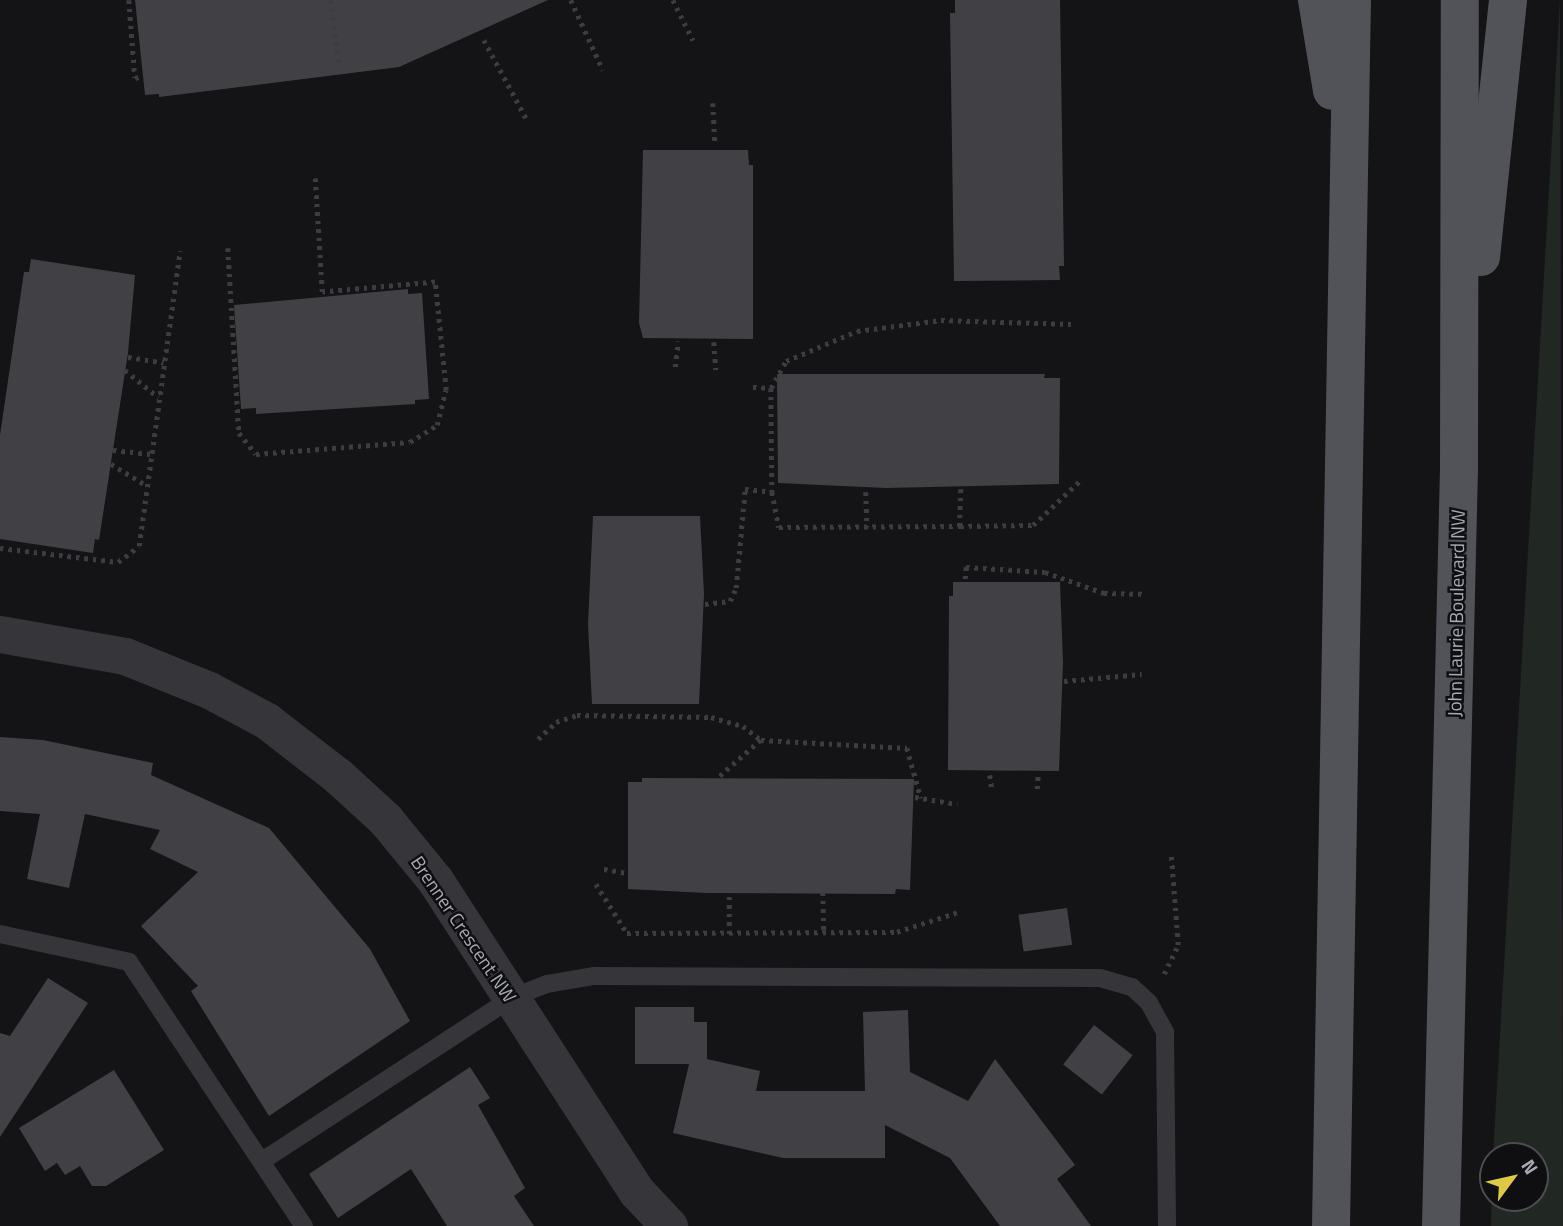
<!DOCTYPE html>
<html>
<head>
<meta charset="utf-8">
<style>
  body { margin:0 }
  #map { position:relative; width:1563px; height:1226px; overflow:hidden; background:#141416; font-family:"Titillium Web",sans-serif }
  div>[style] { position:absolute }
  .green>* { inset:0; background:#212823 }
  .building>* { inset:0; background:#414145; transform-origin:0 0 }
  .path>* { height:4.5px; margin-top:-2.25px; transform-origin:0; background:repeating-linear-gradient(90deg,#3c3c41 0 3.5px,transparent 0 8.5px) }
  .lane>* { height:18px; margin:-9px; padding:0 9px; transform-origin:9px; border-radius:9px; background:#36363a }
  .street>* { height:37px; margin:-18.5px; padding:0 18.5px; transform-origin:18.5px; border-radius:18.5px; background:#36363a }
  .primary>* { height:38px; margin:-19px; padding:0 19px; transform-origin:19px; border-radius:19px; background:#525259 }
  span { translate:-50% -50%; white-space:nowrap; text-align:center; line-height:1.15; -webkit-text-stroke:5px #0f0f11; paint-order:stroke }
  .street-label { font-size:19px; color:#a7a9b4 }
  .north { position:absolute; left:1479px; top:1142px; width:70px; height:70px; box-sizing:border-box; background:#0f0f11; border:2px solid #4c4d52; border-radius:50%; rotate:57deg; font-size:19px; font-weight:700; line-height:28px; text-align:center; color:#a7a9b4 }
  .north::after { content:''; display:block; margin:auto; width:24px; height:32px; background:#ddc945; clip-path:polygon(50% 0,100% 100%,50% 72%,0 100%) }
</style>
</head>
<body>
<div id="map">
  <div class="green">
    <i style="clip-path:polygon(1560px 0,1563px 1226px,1491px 1226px,1493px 1156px,1493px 1198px,1535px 1198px,1535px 1156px,1493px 1156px)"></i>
  </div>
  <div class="building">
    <i style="clip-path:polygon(135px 0,548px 0,399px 67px,159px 97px,159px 94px,145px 95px)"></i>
    <i style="clip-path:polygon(955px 0,1060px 0,1064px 266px,1059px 266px,1060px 280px,954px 281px,950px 13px,955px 13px)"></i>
    <i style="clip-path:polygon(643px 150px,748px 150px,749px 165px,753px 165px,753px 339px,643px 338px,639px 323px)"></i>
    <i style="clip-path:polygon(31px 259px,135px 275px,128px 353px,99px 540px,95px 539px,93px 553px,0 539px,0 435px,24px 272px,29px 272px)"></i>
    <i style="clip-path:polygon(408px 289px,408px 294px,422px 293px,429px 399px,415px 400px,415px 404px,256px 414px,256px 408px,241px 409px,234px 305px)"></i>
    <i style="clip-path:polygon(777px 374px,1045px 374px,1044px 378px,1060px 378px,1059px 484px,886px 488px,778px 483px)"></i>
    <i style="clip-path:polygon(593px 516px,700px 516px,704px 594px,699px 704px,592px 704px,588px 624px)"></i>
    <i style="clip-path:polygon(953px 582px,1060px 582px,1063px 662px,1059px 771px,948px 770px,949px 596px,953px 596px)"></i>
    <i style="clip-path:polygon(0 737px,43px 740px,153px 763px,151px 775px,269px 828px,370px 949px,410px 1021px,269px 1116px,191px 991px,198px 986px,141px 926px,198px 872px,150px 849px,160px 830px,85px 814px,69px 888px,27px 879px,40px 814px,0 811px)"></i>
    <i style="clip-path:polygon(642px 778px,914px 779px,910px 890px,896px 889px,895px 894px,706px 893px,628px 889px,628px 782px,642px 782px)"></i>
    <i style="left:1067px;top:908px;width:37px;height:49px;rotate:82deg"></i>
    <i style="clip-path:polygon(48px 978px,88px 1003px,0 1137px,0 1033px,10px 1036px)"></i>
    <i style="clip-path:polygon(635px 1007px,694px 1007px,694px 1022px,707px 1022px,707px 1059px,760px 1071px,756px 1091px,865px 1091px,863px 1012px,908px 1010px,910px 1072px,968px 1101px,995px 1059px,1075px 1165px,1057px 1179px,1091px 1226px,1000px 1226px,950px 1158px,885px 1125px,885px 1158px,783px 1158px,673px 1133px,689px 1064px,635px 1064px)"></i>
    <i style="left:1094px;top:1025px;width:49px;height:50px;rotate:38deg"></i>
    <i style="clip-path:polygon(470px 1067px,490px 1098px,478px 1105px,525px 1188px,514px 1196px,534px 1226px,447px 1226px,411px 1169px,338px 1218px,309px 1174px)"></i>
    <i style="clip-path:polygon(114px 1070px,164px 1150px,106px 1186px,92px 1186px,80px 1166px,65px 1175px,57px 1163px,45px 1171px,19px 1128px)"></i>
  </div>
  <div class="path">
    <i style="left:129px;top:0;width:78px;rotate:85.6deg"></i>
    <i style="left:135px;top:78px;width:7px;rotate:-16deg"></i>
    <i style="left:331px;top:0;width:64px;rotate:82.8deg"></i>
    <i style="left:571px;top:0;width:77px;rotate:65.4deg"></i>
    <i style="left:673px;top:0;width:45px;rotate:63.4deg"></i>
    <i style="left:484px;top:40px;width:91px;rotate:61.7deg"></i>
    <i style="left:713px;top:103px;width:40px;rotate:87.1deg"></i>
    <i style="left:228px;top:248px;width:185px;rotate:86.6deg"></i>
    <i style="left:239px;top:433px;width:27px;rotate:51deg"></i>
    <i style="left:256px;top:454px;width:154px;rotate:-4.5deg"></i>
    <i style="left:410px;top:442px;width:32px;rotate:-32deg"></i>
    <i style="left:437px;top:425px;width:36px;rotate:-76deg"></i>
    <i style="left:446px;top:390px;width:109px;rotate:-95.8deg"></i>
    <i style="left:435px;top:282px;width:113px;rotate:174.9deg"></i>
    <i style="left:322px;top:292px;width:114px;rotate:-93.5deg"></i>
    <i style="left:714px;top:342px;width:28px;rotate:86deg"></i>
    <i style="left:128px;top:357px;width:36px;rotate:9deg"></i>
    <i style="left:675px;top:367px;width:26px;rotate:-83deg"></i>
    <i style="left:125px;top:370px;width:43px;rotate:39.3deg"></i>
    <i style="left:753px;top:387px;width:18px;rotate:3deg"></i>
    <i style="left:771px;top:388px;width:104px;rotate:89.4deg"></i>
    <i style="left:771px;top:388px;width:31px;rotate:-61deg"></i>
    <i style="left:786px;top:361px;width:77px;rotate:-22.9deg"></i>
    <i style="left:857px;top:331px;width:85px;rotate:-7.5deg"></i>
    <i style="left:941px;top:320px;width:130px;rotate:1.8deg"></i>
    <i style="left:113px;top:450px;width:38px;rotate:6deg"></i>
    <i style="left:111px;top:464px;width:41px;rotate:31deg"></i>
    <i style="left:961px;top:489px;width:37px;rotate:92deg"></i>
    <i style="left:960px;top:526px;width:73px;rotate:-0.8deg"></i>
    <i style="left:1033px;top:525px;width:66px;rotate:-43.2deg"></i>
    <i style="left:866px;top:492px;width:35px;rotate:88deg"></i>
    <i style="left:0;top:548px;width:119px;rotate:6.8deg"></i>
    <i style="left:118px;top:562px;width:26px;rotate:-37deg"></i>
    <i style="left:139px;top:546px;width:298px;rotate:-82.1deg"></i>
    <i style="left:965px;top:579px;width:12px;rotate:-85deg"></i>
    <i style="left:966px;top:567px;width:79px;rotate:3.6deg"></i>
    <i style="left:1045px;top:572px;width:63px;rotate:19.6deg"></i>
    <i style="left:1104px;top:593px;width:39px;rotate:1deg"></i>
    <i style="left:705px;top:604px;width:25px;rotate:-7deg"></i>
    <i style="left:730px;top:601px;width:14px;rotate:-65deg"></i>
    <i style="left:736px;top:588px;width:99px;rotate:-84.8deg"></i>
    <i style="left:745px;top:489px;width:27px;rotate:6deg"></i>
    <i style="left:772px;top:492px;width:36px;rotate:79deg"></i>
    <i style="left:779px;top:527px;width:181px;rotate:-0.3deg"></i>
    <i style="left:1064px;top:681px;width:78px;rotate:-5.1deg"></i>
    <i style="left:538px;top:739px;width:25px;rotate:-43deg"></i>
    <i style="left:556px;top:722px;width:22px;rotate:-18deg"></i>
    <i style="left:577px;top:715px;width:134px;rotate:0.9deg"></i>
    <i style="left:711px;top:717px;width:33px;rotate:16deg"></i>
    <i style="left:743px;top:726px;width:23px;rotate:38deg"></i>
    <i style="left:761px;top:740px;width:55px;rotate:138.7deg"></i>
    <i style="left:761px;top:740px;width:146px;rotate:3.1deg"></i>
    <i style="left:907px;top:748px;width:52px;rotate:74.4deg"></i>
    <i style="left:990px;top:775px;width:14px;rotate:82deg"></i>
    <i style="left:1037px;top:789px;width:13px;rotate:-86deg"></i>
    <i style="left:915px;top:797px;width:43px;rotate:9.5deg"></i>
    <i style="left:604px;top:869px;width:22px;rotate:10deg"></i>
    <i style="left:596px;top:884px;width:58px;rotate:57.7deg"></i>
    <i style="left:627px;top:933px;width:270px;rotate:-0.2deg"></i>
    <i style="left:897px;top:932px;width:67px;rotate:-18.2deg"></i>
    <i style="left:823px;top:892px;width:41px;rotate:88.6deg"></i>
    <i style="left:729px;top:934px;width:42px;rotate:-90deg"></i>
    <i style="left:1164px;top:974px;width:32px;rotate:-64deg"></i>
    <i style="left:1178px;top:945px;width:90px;rotate:-94.4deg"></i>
  </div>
  <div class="lane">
    <i style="left:0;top:934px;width:132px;rotate:12.2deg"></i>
    <i style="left:129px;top:962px;width:317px;rotate:56.5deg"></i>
    <i style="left:262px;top:1161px;width:298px;rotate:-33.1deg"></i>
    <i style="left:512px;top:998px;width:38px;rotate:-22deg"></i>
    <i style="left:547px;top:984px;width:48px;rotate:-9.7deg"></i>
    <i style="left:594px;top:976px;width:506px;rotate:0.23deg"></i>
    <i style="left:1100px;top:978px;width:33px;rotate:16deg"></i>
    <i style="left:1132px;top:987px;width:23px;rotate:43deg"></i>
    <i style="left:1149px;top:1003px;width:33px;rotate:61deg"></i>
    <i style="left:1165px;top:1032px;width:194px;rotate:89.4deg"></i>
  </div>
  <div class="street">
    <i style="left:0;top:634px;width:127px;rotate:10deg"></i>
    <i style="left:125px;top:656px;width:91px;rotate:22deg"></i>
    <i style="left:209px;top:690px;width:66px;rotate:28.1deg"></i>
    <i style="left:267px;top:721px;width:90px;rotate:37.8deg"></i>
    <i style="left:338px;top:776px;width:64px;rotate:42.5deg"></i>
    <i style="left:385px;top:819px;width:79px;rotate:50.7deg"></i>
    <i style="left:435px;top:880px;width:372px;rotate:57.1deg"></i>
    <i style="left:637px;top:1192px;width:47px;rotate:46.7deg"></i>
  </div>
  <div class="primary">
    <i style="left:1317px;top:0;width:92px;rotate:80.6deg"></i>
    <i style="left:1481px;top:257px;width:258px;rotate:-84deg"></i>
    <i style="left:1331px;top:1226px;width:1226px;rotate:-89.02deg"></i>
    <i style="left:1441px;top:1226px;width:758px;rotate:-88.64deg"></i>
    <i style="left:1459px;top:468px;width:468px;rotate:-89.9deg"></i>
  </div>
  <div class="street-label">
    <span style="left:1456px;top:613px;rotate:-89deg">John Laurie Boulevard NW</span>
    <span style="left:464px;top:929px;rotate:56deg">Brenner Crescent NW</span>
  </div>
  <div class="north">N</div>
</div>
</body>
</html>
